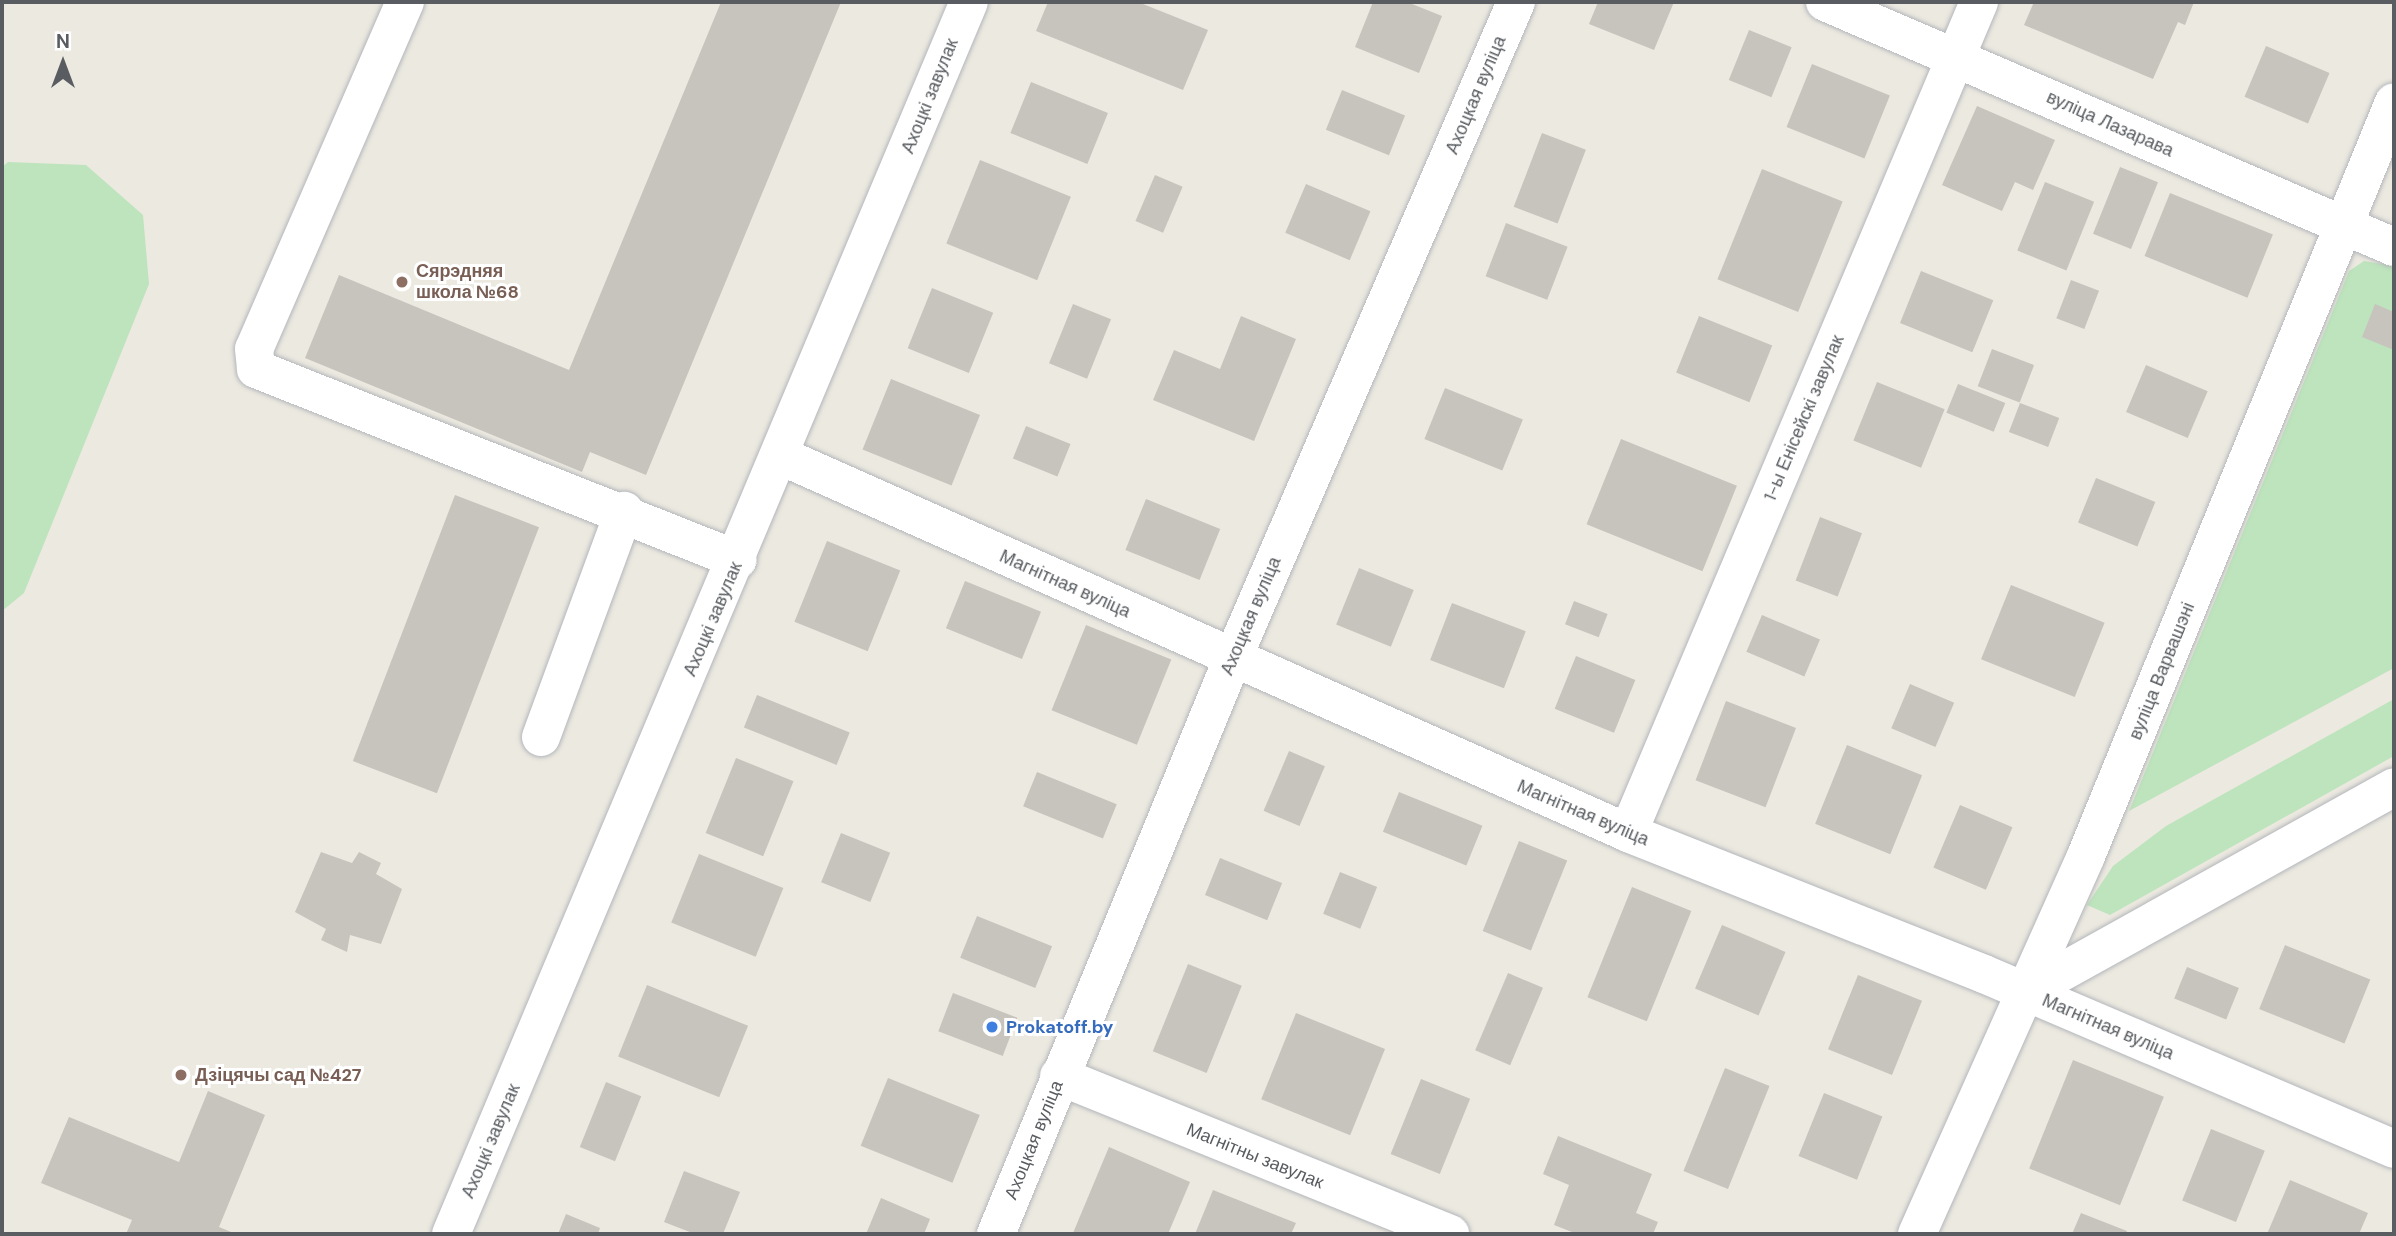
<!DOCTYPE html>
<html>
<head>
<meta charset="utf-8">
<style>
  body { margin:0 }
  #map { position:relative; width:2396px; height:1236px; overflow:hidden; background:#ece9e0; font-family:"DM Sans",sans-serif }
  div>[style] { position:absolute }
  .green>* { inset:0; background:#bde4bc }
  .building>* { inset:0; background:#c6c4bd; transform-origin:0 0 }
  .roads { filter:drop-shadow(0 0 2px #b3b6bb) drop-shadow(0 0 2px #b3b6bb) }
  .minor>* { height:38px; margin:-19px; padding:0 19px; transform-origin:19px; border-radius:19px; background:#fff }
  .dots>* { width:19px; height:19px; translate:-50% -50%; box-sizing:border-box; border:4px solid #fff; border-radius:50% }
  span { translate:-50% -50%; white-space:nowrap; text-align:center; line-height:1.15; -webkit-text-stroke:6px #fff; paint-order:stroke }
  .street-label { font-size:18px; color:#595d61 }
  .education-label { font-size:18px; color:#785e54; font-weight:700 }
  .left { translate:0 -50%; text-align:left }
  .shop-label { font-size:18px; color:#366cbe; font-weight:700 }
  .frame { position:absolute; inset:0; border:4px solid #595d61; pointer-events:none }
  .north { position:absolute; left:28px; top:28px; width:70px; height:70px; -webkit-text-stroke:5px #fff; paint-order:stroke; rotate:0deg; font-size:19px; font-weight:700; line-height:28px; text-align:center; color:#595d61 }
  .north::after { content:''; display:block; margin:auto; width:24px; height:32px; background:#595d61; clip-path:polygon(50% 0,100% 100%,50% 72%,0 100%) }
</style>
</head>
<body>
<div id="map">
  <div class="green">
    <i style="clip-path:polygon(8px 162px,86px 165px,143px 215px,149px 284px,24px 593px,2px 611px,2px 167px)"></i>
    <i style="clip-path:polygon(2364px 261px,2394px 266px,2394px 668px,2129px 811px,2349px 271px)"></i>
    <i style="clip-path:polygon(2394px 699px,2394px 756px,2110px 915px,2087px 905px,2113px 866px,2166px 826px)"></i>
  </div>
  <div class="building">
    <i style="clip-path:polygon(721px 2px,841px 2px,646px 475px,590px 452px,582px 472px,305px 358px,339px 275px,569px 370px)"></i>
    <i style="clip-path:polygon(1048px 2px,1138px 2px,1208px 30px,1183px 90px,1036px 31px)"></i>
    <i style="clip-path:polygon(1373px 2px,1407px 2px,1442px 16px,1419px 73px,1355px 47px)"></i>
    <i style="clip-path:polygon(1598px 2px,1674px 2px,1654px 50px,1589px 24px)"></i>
    <i style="clip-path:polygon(2034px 2px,2194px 2px,2185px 25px,2178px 22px,2153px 79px,2024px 25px)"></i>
    <i style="left:1749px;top:30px;width:46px;height:54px;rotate:22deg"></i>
    <i style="left:2266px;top:46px;width:69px;height:55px;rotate:23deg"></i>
    <i style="left:1812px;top:64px;width:84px;height:68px;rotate:22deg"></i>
    <i style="left:1031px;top:82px;width:83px;height:55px;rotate:22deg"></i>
    <i style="left:1342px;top:90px;width:68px;height:43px;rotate:22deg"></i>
    <i style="clip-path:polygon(1977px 106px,2055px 140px,2033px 190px,2015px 182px,2002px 211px,1942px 185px)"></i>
    <i style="left:1542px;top:133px;width:47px;height:79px;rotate:21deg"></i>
    <i style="left:980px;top:160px;width:98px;height:90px;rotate:22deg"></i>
    <i style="left:2120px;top:167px;width:41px;height:72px;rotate:22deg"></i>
    <i style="left:1762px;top:169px;width:87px;height:119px;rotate:22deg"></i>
    <i style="left:1155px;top:175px;width:30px;height:50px;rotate:23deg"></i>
    <i style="left:2045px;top:182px;width:53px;height:74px;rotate:22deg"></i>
    <i style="left:1306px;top:184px;width:70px;height:53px;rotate:23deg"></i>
    <i style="left:2170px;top:193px;width:111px;height:68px;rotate:22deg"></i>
    <i style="left:1506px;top:223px;width:66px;height:57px;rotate:21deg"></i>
    <i style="left:1921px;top:271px;width:78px;height:56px;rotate:22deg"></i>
    <i style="left:2071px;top:280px;width:30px;height:41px;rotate:21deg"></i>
    <i style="left:932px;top:288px;width:66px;height:65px;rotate:22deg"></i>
    <i style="left:1073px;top:304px;width:41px;height:64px;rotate:22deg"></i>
    <i style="clip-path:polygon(2375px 304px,2394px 312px,2394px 350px,2362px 337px)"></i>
    <i style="clip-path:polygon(1241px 316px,1296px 339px,1254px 441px,1153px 400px,1174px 350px,1220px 369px)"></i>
    <i style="left:1699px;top:316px;width:79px;height:61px;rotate:22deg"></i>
    <i style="left:1992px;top:349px;width:45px;height:40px;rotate:21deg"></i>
    <i style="left:2146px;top:365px;width:67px;height:51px;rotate:23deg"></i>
    <i style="left:891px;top:379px;width:96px;height:76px;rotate:22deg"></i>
    <i style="left:1877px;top:382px;width:73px;height:63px;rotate:22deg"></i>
    <i style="left:1958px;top:384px;width:51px;height:31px;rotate:22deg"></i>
    <i style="left:1445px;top:388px;width:84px;height:55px;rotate:22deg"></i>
    <i style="left:2020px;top:403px;width:42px;height:31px;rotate:21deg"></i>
    <i style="left:1026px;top:426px;width:48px;height:35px;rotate:22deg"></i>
    <i style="left:1621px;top:439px;width:125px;height:92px;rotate:22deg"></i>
    <i style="left:2096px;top:478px;width:64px;height:48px;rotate:22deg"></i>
    <i style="left:455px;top:495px;width:90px;height:285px;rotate:21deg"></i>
    <i style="left:1146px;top:499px;width:80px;height:55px;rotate:22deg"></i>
    <i style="left:1820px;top:517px;width:45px;height:68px;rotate:21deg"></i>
    <i style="left:827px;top:541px;width:79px;height:87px;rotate:22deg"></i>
    <i style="left:1359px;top:568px;width:59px;height:61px;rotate:22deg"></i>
    <i style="left:965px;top:581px;width:82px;height:51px;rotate:22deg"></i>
    <i style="left:2011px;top:585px;width:101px;height:80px;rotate:22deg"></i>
    <i style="left:1574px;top:601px;width:36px;height:25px;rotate:21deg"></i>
    <i style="left:1452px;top:603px;width:79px;height:61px;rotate:21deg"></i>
    <i style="left:1762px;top:615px;width:63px;height:40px;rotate:23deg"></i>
    <i style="left:1086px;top:625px;width:92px;height:92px;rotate:22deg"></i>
    <i style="left:1576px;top:656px;width:64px;height:57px;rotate:22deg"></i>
    <i style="left:1910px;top:684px;width:48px;height:48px;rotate:23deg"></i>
    <i style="left:757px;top:695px;width:100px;height:35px;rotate:22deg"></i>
    <i style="left:1726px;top:701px;width:75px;height:85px;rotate:21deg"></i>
    <i style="left:1847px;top:745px;width:81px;height:85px;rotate:22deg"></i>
    <i style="left:1289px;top:751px;width:39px;height:65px;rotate:23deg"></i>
    <i style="left:736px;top:758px;width:62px;height:81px;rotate:22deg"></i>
    <i style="left:1037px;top:772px;width:86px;height:37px;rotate:22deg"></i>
    <i style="left:1399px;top:792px;width:90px;height:43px;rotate:22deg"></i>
    <i style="left:1960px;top:805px;width:57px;height:68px;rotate:23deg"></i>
    <i style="left:841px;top:833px;width:53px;height:53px;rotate:22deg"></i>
    <i style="left:1519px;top:841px;width:52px;height:97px;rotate:22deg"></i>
    <i style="clip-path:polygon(321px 852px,352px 863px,359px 852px,381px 863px,376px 874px,402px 889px,381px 944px,350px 935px,347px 952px,321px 940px,326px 929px,295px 912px)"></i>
    <i style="left:699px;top:854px;width:91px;height:74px;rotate:22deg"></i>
    <i style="left:1220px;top:858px;width:67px;height:40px;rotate:22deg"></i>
    <i style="left:1340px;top:872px;width:40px;height:45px;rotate:22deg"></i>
    <i style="left:1632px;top:887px;width:64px;height:119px;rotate:22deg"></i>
    <i style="left:977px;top:916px;width:81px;height:45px;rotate:22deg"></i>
    <i style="left:1722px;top:925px;width:69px;height:69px;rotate:23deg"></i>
    <i style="left:2285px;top:945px;width:92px;height:69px;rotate:22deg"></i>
    <i style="left:1188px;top:964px;width:58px;height:94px;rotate:22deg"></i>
    <i style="left:2187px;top:967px;width:56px;height:34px;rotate:22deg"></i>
    <i style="left:1508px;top:973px;width:38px;height:84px;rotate:23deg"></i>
    <i style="left:1858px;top:975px;width:69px;height:80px;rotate:22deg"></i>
    <i style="left:647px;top:985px;width:109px;height:77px;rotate:22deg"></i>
    <i style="left:953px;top:993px;width:69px;height:41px;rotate:21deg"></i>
    <i style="left:1296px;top:1013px;width:96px;height:93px;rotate:22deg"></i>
    <i style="left:2073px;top:1060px;width:98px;height:117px;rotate:22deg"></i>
    <i style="left:1725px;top:1068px;width:48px;height:111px;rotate:22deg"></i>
    <i style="left:888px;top:1078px;width:99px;height:73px;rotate:22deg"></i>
    <i style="left:1421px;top:1079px;width:53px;height:81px;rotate:22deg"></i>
    <i style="left:606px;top:1082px;width:38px;height:70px;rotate:22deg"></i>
    <i style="clip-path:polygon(208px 1091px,265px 1115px,219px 1227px,236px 1234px,126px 1234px,132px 1220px,41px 1183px,69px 1117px,179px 1162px)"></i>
    <i style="left:1824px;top:1093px;width:63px;height:68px;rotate:22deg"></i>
    <i style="left:2211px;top:1129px;width:58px;height:77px;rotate:22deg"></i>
    <i style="clip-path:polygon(1558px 1136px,1652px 1174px,1636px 1213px,1658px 1222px,1653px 1234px,1577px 1234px,1554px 1225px,1569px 1185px,1543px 1174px)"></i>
    <i style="clip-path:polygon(1109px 1147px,1190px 1182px,1168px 1234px,1073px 1233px)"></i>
    <i style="clip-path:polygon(684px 1171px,740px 1192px,723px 1234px,695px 1234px,664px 1222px)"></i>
    <i style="clip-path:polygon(2290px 1180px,2368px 1213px,2359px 1234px,2267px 1234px)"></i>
    <i style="clip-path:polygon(1213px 1190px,1296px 1223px,1291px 1234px,1195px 1234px)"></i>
    <i style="clip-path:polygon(881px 1198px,930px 1219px,924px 1234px,866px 1234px)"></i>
    <i style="clip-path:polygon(2081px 1213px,2127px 1231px,2126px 1234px,2072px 1234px)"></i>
    <i style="clip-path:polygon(566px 1214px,600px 1228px,598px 1234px,558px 1234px)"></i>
  </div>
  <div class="roads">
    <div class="minor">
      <i style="left:405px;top:2px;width:378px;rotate:113.5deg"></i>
      <i style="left:254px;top:349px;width:20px;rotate:84deg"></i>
      <i style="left:256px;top:369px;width:518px;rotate:21.62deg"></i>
      <i style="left:1825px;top:2px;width:620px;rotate:23.3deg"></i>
      <i style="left:781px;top:456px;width:927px;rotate:23.99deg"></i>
      <i style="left:1628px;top:833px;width:383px;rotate:21.6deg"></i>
      <i style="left:1984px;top:974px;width:446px;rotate:23.1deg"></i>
      <i style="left:541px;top:737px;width:241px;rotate:-69.8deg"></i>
      <i style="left:1628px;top:833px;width:902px;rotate:-67.1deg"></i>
      <i style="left:2026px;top:992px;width:421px;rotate:-29.1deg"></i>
      <i style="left:1059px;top:1076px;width:422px;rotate:22deg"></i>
      <i style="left:451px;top:1234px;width:1336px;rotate:-67.2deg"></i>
      <i style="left:996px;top:1234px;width:621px;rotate:-67.65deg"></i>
      <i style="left:1232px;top:660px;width:717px;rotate:-66.65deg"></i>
      <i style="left:1917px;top:1234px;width:414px;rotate:-65.9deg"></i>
      <i style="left:2086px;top:856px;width:814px;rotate:-67.78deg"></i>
    </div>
  </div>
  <div class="dots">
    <i style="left:402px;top:282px;background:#8d6e63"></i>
    <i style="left:992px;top:1027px;background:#3f7fe0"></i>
    <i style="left:181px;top:1075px;background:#8d6e63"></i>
  </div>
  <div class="street-label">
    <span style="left:1476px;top:95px;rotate:-67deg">Ахоцкая вуліца</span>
    <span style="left:930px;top:96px;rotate:-68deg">Ахоцкі завулак</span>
    <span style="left:2110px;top:124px;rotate:24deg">вуліца Лазарава</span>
    <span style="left:1804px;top:418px;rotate:-67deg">1-ы Енісейскі завулак</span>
    <span style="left:1065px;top:584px;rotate:24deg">Магнітная вуліца</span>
    <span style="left:1251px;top:616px;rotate:-67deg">Ахоцкая вуліца</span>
    <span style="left:713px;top:619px;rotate:-67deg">Ахоцкі завулак</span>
    <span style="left:2162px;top:671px;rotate:-68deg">вуліца Варвашэні</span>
    <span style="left:1583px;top:813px;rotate:23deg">Магнітная вуліца</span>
    <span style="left:2108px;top:1027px;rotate:23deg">Магнітная вуліца</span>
    <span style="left:1034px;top:1140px;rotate:-68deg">Ахоцкая вуліца</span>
    <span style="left:491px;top:1141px;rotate:-67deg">Ахоцкі завулак</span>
    <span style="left:1255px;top:1156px;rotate:22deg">Магнітны завулак</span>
  </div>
  <div class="education-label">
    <span class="left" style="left:416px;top:282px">Сярэдняя<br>школа №68</span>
    <span class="left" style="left:195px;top:1075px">Дзіцячы сад №427</span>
  </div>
  <div class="shop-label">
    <span class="left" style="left:1006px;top:1027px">Prokatoff.by</span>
  </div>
  <div class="frame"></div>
  <div class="north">N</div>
</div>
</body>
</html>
